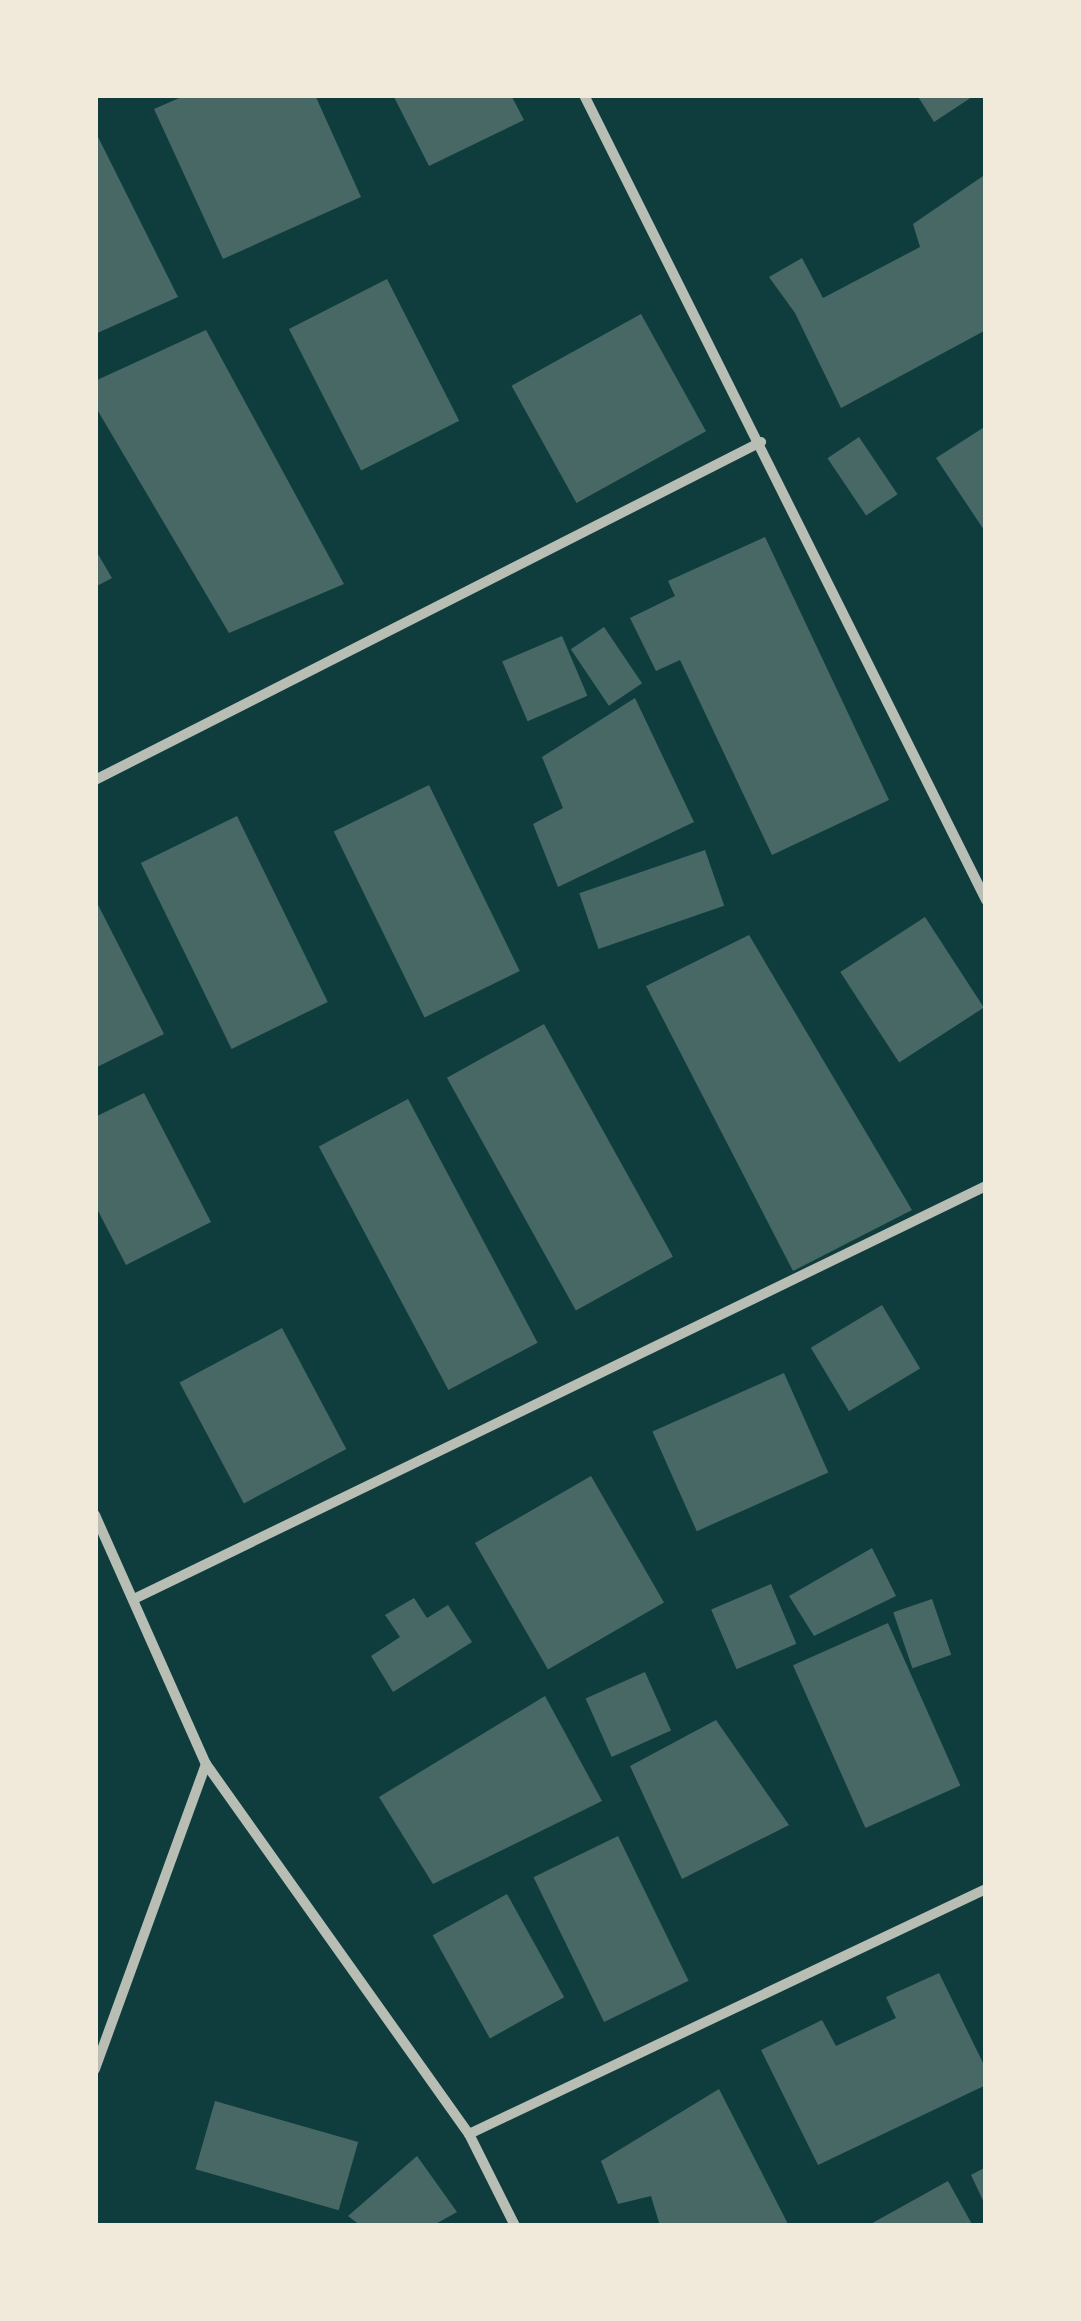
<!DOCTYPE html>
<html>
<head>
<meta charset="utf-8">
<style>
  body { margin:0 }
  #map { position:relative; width:1081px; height:2321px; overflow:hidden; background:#0f3d3e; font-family:"Archivo Narrow",sans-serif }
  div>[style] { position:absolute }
  .building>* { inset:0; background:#486865; transform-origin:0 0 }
  .minor>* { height:10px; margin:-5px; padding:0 5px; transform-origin:5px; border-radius:5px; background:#b8beb3 }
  span { translate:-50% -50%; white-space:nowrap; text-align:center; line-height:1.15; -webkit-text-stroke:10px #f1e9da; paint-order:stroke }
  .frame { position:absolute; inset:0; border:98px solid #f1e9da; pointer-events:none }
</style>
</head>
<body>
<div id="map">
  <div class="building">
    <i style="clip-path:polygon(186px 95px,315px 95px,361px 197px,223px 259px,154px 109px)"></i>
    <i style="clip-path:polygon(393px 95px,511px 95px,524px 120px,429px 166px)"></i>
    <i style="clip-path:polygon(917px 95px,975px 95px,934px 122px)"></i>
    <i style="clip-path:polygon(95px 131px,178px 297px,95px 334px)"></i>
    <i style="clip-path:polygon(986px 174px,986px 330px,841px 408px,795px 313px,769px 277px,802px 258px,823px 298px,920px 247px,913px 224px)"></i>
    <i style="left:387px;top:279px;width:159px;height:110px;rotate:63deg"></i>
    <i style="left:641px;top:314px;width:134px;height:148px;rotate:61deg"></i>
    <i style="clip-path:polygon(206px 330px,344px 584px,229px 633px,95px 406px,95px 381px)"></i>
    <i style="clip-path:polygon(986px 426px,986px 533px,936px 458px)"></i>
    <i style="left:859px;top:437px;width:69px;height:38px;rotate:56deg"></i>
    <i style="clip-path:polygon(765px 537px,889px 800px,772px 855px,680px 660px,656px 671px,630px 618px,675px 596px,668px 581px)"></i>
    <i style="clip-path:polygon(95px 549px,112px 578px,95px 587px)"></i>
    <i style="left:604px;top:627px;width:68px;height:40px;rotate:56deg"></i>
    <i style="left:562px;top:636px;width:65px;height:65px;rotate:67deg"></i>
    <i style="clip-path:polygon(635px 698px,694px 822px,558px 887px,533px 824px,563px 808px,542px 757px)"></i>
    <i style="left:429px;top:785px;width:207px;height:106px;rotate:64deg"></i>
    <i style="left:237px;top:816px;width:207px;height:107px;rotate:64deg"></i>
    <i style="left:705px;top:850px;width:59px;height:133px;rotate:71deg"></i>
    <i style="clip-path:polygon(95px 899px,164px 1034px,95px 1068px)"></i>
    <i style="left:925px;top:917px;width:108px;height:101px;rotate:57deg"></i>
    <i style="clip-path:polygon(749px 935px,912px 1210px,793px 1271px,646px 986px)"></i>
    <i style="left:544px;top:1024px;width:266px;height:111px;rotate:61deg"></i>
    <i style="clip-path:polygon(144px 1093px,211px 1222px,126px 1265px,95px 1205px,95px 1117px)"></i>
    <i style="left:408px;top:1099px;width:276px;height:101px;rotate:62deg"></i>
    <i style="left:882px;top:1305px;width:74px;height:83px;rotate:59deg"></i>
    <i style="left:282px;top:1328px;width:137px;height:116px;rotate:62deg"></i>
    <i style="left:784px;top:1373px;width:109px;height:144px;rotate:66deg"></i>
    <i style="left:591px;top:1476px;width:146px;height:134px;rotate:60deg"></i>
    <i style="clip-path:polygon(872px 1548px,896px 1596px,814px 1636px,789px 1596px)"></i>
    <i style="left:771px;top:1584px;width:65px;height:65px;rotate:67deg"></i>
    <i style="clip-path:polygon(414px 1598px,427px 1618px,448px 1605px,472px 1642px,393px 1692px,371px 1656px,400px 1637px,385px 1615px)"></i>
    <i style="left:932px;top:1599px;width:59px;height:41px;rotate:71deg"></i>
    <i style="left:888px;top:1623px;width:178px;height:104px;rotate:66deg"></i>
    <i style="left:645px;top:1672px;width:64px;height:65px;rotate:66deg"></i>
    <i style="clip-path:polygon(545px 1696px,602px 1801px,433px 1884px,379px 1797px)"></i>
    <i style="clip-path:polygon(716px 1720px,789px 1825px,682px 1879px,630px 1766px)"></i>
    <i style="left:618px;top:1836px;width:161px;height:94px;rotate:64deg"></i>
    <i style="left:507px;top:1894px;width:118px;height:85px;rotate:61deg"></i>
    <i style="clip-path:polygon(939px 1973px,986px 2069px,986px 2085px,818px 2165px,761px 2050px,822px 2020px,836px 2046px,896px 2018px,886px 1997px)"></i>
    <i style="clip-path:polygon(719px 2089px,789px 2226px,660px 2226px,651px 2196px,618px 2204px,601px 2161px)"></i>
    <i style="left:215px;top:2101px;width:149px;height:71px;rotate:16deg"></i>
    <i style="clip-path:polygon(417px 2156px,457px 2212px,432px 2226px,361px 2226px,348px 2216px)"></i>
    <i style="clip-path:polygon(986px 2167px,986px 2207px,971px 2175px)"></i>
    <i style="clip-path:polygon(948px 2181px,973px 2226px,867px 2226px)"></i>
  </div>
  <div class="minor">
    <i style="left:584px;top:95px;width:900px;rotate:63.46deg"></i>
    <i style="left:95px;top:780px;width:747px;rotate:-26.91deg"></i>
    <i style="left:95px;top:1515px;width:273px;rotate:66deg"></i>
    <i style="left:206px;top:1764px;width:325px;rotate:110deg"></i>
    <i style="left:136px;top:1598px;width:945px;rotate:-25.86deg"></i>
    <i style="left:206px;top:1764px;width:454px;rotate:54.6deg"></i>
    <i style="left:469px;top:2134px;width:103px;rotate:63.4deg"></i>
    <i style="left:469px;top:2134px;width:572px;rotate:-25.36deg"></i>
  </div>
  <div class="frame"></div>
</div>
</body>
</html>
